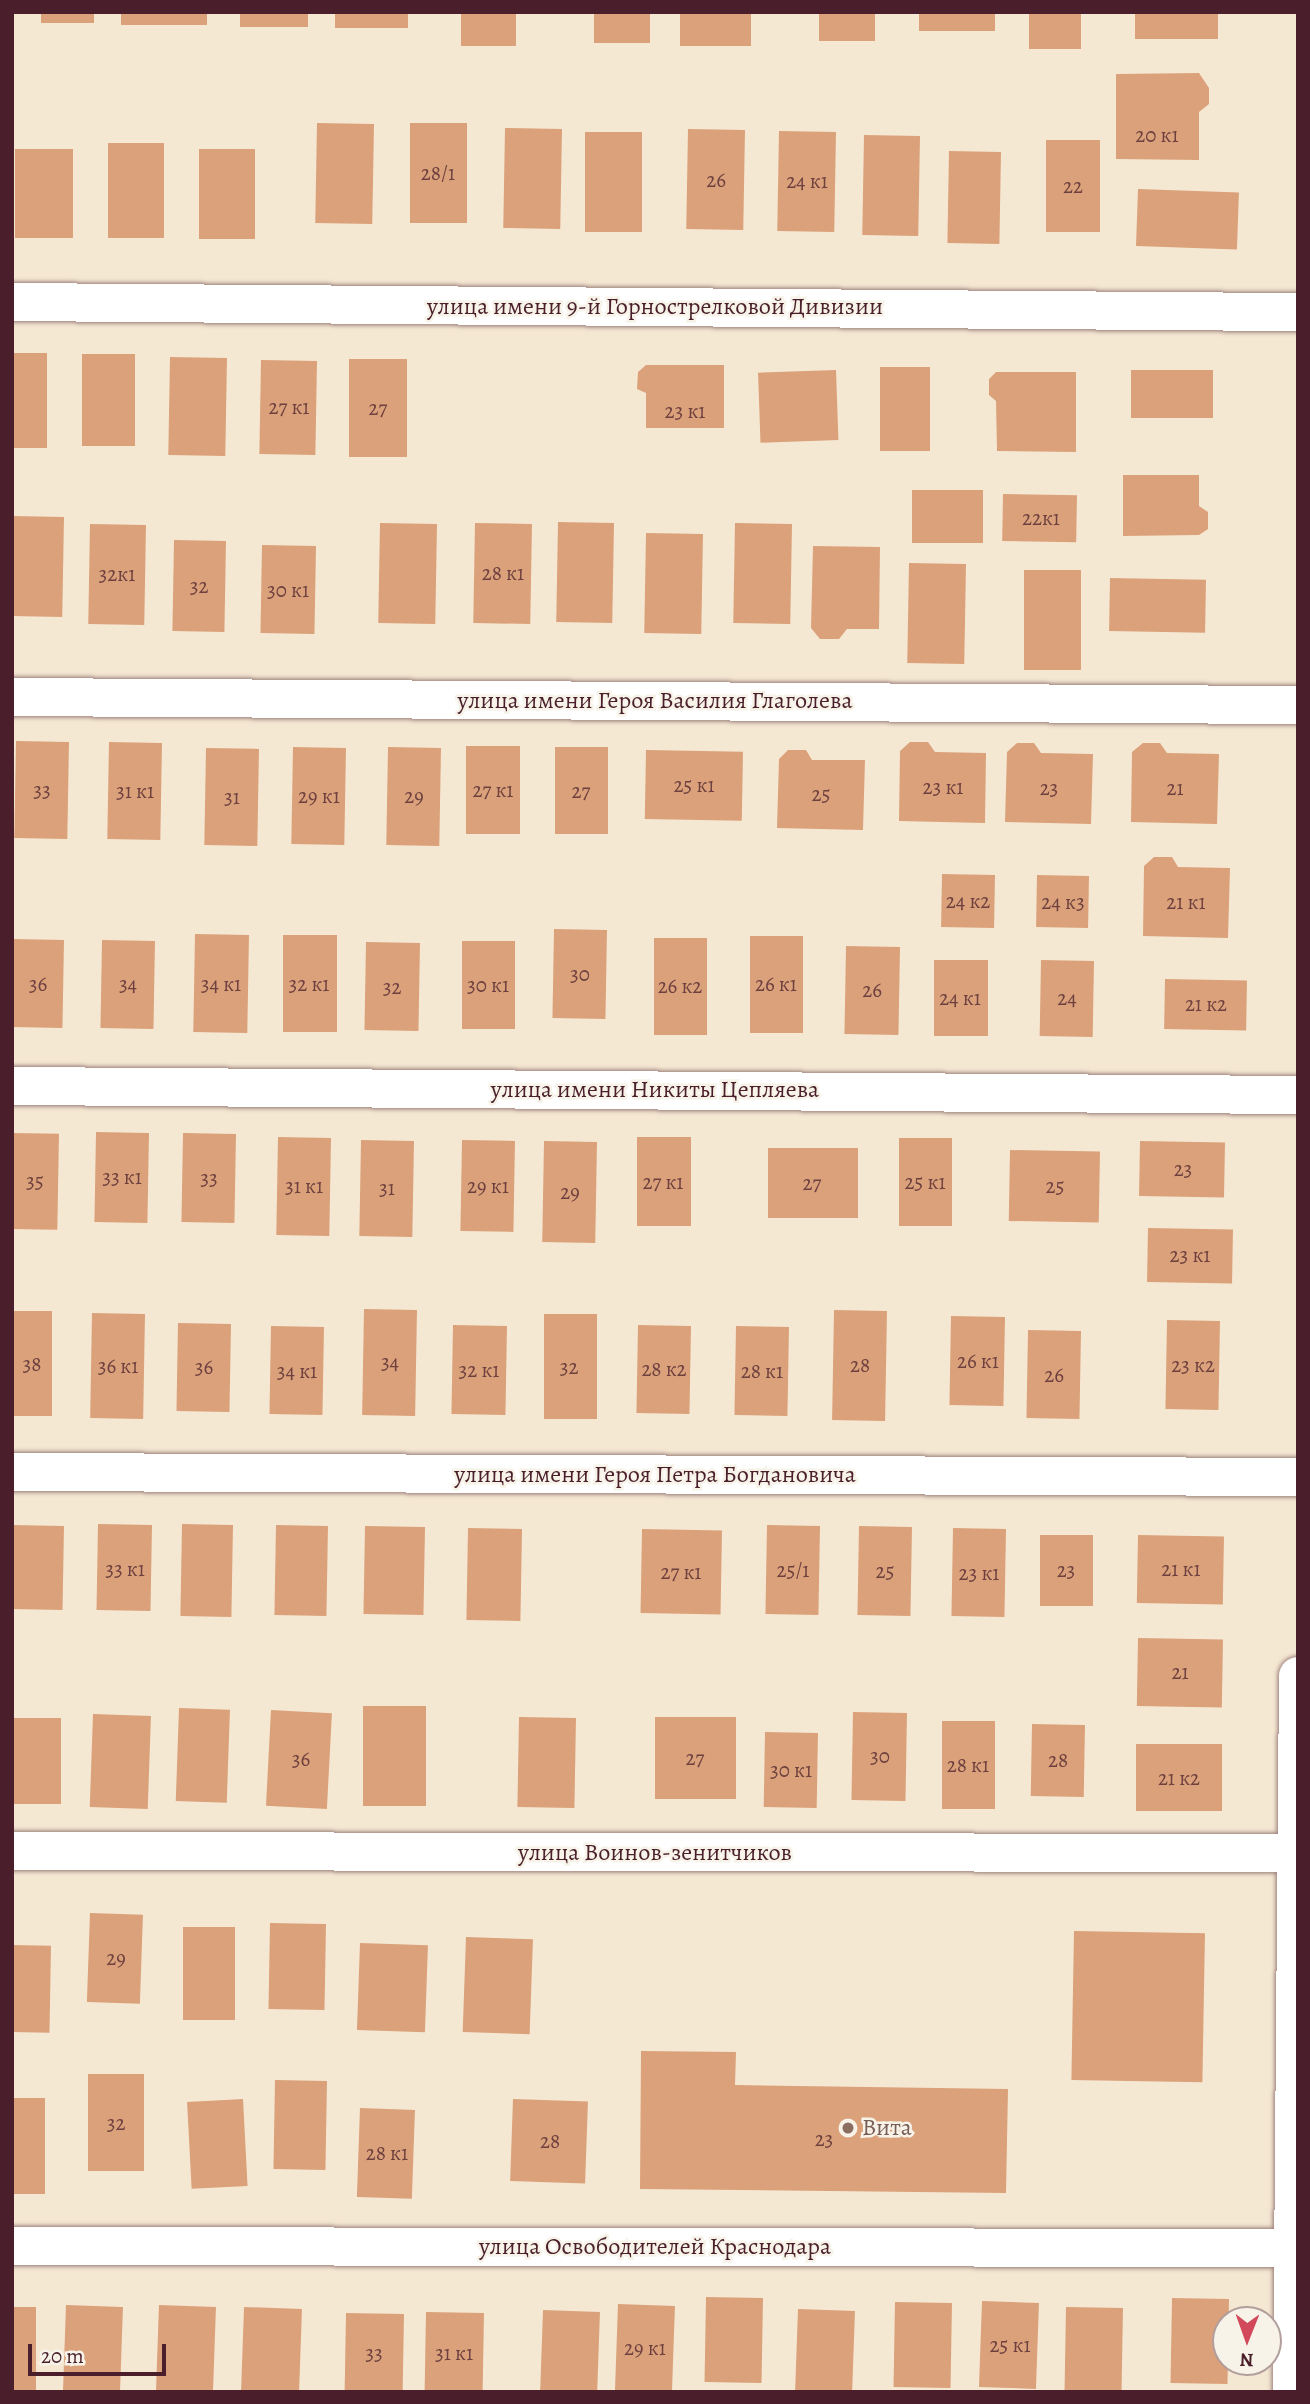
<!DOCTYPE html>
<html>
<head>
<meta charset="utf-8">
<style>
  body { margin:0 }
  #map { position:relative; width:1310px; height:2404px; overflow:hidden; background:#f5e8d3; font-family:Alegreya,serif }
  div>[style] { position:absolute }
  .building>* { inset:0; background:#dba17a; transform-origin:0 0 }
  .roads { filter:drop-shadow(0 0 2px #a0847f) drop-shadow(0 0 2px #a0847f) }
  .minor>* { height:38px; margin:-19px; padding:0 19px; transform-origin:19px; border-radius:19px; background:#fff }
  .dots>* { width:19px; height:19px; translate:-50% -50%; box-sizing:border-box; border:4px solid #f7f3e8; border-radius:50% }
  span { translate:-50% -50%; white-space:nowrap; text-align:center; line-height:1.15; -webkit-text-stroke:5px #f7f3e8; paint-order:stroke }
  .number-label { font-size:21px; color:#6e403f }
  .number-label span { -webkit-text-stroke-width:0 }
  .street-label { font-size:24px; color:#4a1f2b }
  .education-label { font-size:24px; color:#785e54 }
  .left { translate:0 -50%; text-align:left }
  .frame { position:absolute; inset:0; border:14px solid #4a1f2b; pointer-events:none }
  .north { position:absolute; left:1212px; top:2306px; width:70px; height:70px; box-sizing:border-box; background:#f7f3e8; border:2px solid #b29e9c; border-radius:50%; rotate:181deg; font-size:19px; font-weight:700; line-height:28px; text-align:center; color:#4a1f2b }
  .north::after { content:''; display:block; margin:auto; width:24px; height:32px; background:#d1495b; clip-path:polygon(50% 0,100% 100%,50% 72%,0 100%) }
  .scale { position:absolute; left:28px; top:2344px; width:138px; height:32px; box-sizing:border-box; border:4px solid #4a1f2b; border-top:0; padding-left:9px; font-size:21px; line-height:24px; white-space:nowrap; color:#4a1f2b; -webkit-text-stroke:5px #f7f3e8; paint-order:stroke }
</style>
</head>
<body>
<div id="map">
  <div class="building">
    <i style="left:41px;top:12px;width:53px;height:11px"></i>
    <i style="left:121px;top:12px;width:86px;height:13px"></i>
    <i style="left:240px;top:12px;width:68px;height:15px"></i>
    <i style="left:335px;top:12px;width:73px;height:16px"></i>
    <i style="left:461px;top:12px;width:55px;height:34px"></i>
    <i style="left:594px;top:12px;width:56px;height:31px"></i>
    <i style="left:680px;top:12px;width:71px;height:34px"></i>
    <i style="left:819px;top:12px;width:56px;height:29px"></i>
    <i style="left:919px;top:12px;width:76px;height:19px"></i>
    <i style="left:1029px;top:12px;width:52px;height:37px"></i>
    <i style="left:1135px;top:12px;width:83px;height:27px"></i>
    <i style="clip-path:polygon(1199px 73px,1209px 88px,1209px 104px,1199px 112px,1199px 160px,1116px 159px,1116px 74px)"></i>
    <i style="left:317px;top:123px;width:57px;height:100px;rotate:1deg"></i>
    <i style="left:410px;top:123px;width:57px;height:100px"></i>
    <i style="left:505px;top:128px;width:57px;height:100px;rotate:1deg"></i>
    <i style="left:688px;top:129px;width:57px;height:100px;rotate:1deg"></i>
    <i style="left:779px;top:131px;width:57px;height:100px;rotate:1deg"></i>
    <i style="left:585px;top:132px;width:57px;height:100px"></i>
    <i style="left:864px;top:135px;width:56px;height:100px;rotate:1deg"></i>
    <i style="left:1046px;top:140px;width:54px;height:92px"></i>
    <i style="left:108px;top:143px;width:56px;height:95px"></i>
    <i style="left:15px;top:149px;width:58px;height:89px"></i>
    <i style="left:255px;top:149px;width:90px;height:56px;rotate:90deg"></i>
    <i style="left:949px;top:151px;width:52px;height:92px;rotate:1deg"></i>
    <i style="left:1138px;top:189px;width:101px;height:57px;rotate:2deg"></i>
    <i style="left:12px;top:353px;width:35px;height:95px"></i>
    <i style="left:135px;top:354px;width:92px;height:53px;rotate:90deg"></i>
    <i style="left:170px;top:357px;width:57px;height:98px;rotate:1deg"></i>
    <i style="left:349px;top:359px;width:58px;height:98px"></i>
    <i style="left:261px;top:360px;width:56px;height:94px;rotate:1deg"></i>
    <i style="clip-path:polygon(646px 365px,724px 365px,724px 428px,646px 428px,646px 393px,637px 389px,638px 372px)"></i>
    <i style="left:880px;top:367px;width:50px;height:84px"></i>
    <i style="left:836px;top:370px;width:70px;height:78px;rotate:88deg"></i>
    <i style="left:1131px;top:370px;width:82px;height:48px"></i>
    <i style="clip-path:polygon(996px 372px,1076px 372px,1076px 452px,997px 451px,996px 401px,989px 395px,989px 379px)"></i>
    <i style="clip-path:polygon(1123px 475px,1199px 475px,1199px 506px,1208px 512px,1208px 529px,1199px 535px,1123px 536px)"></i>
    <i style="left:912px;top:490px;width:71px;height:53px"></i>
    <i style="left:1003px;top:494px;width:74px;height:47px;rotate:1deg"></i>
    <i style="left:12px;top:516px;width:52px;height:100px;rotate:1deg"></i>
    <i style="left:558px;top:522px;width:56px;height:100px;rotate:1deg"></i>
    <i style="left:380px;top:523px;width:57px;height:100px;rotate:1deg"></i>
    <i style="left:475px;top:523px;width:57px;height:100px;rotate:1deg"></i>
    <i style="left:735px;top:523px;width:57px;height:100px;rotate:1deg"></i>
    <i style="left:90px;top:524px;width:56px;height:100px;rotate:1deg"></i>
    <i style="left:646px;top:533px;width:57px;height:100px;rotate:1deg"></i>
    <i style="left:174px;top:540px;width:52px;height:91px;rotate:1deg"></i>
    <i style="left:262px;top:545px;width:54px;height:88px;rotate:1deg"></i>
    <i style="clip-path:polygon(813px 546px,880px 547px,879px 629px,847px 629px,839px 639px,820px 639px,811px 628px)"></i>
    <i style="left:909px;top:563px;width:57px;height:100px;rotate:1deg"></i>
    <i style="left:1024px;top:570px;width:57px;height:100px"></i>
    <i style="left:1110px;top:578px;width:96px;height:53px;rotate:1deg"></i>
    <i style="left:16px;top:741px;width:53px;height:97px;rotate:1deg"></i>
    <i style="left:109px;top:742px;width:53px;height:97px;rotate:1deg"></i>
    <i style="clip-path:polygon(910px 742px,928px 742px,935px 752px,986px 753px,985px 823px,899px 821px,900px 751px)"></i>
    <i style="clip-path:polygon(1017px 743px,1034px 743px,1041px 753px,1093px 754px,1091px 824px,1005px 822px,1007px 752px)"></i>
    <i style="clip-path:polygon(1143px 743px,1160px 743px,1167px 753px,1219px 754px,1217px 824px,1131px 822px,1132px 752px)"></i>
    <i style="left:466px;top:746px;width:54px;height:88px"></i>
    <i style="left:293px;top:747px;width:53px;height:97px;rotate:1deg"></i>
    <i style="left:388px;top:747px;width:53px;height:98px;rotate:1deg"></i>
    <i style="left:555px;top:747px;width:53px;height:87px"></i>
    <i style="left:206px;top:748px;width:53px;height:97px;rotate:1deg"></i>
    <i style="left:646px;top:750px;width:97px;height:69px;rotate:1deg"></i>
    <i style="clip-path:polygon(788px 750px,806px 750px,812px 760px,865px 760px,863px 830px,777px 828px,779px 759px)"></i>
    <i style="clip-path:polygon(1154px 857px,1172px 857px,1178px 867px,1230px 868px,1228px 938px,1143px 936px,1144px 866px)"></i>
    <i style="left:942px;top:874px;width:53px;height:53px;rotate:1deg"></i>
    <i style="left:1037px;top:875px;width:52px;height:52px;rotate:1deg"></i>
    <i style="left:554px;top:929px;width:53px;height:89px;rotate:1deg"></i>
    <i style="left:195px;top:934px;width:54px;height:98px;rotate:1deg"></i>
    <i style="left:283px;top:935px;width:54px;height:97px"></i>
    <i style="left:750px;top:936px;width:53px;height:97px"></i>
    <i style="left:654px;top:938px;width:53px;height:97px"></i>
    <i style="left:12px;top:939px;width:52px;height:88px;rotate:1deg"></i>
    <i style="left:102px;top:940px;width:53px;height:88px;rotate:1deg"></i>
    <i style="left:462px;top:941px;width:53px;height:88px"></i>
    <i style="left:366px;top:942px;width:54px;height:88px;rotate:1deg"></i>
    <i style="left:846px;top:946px;width:54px;height:88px;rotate:1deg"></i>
    <i style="left:934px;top:960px;width:54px;height:76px"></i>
    <i style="left:1041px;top:960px;width:53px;height:76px;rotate:1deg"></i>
    <i style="left:1165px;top:979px;width:82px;height:50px;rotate:1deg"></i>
    <i style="left:96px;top:1132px;width:53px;height:90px;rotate:1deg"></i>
    <i style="left:12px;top:1133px;width:47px;height:96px;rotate:1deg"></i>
    <i style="left:183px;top:1133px;width:53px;height:89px;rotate:1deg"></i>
    <i style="left:278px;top:1137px;width:53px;height:98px;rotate:1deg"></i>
    <i style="left:637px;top:1137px;width:54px;height:89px"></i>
    <i style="left:899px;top:1138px;width:53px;height:88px"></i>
    <i style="left:361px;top:1140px;width:53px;height:96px;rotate:1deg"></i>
    <i style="left:462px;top:1140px;width:53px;height:91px;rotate:1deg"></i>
    <i style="left:544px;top:1141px;width:53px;height:101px;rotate:1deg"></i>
    <i style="left:1140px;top:1141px;width:85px;height:55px;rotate:1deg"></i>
    <i style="left:768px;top:1148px;width:90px;height:70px"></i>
    <i style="left:1010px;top:1150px;width:90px;height:71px;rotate:1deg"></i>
    <i style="left:1148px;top:1228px;width:85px;height:54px;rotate:1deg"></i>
    <i style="left:364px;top:1309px;width:53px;height:106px;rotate:1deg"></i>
    <i style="left:834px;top:1310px;width:53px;height:110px;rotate:1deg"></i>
    <i style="left:12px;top:1311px;width:40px;height:105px"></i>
    <i style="left:92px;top:1313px;width:53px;height:105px;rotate:1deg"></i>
    <i style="left:544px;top:1314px;width:53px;height:105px"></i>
    <i style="left:951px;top:1316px;width:54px;height:89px;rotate:1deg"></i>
    <i style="left:1167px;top:1320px;width:53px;height:89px;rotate:1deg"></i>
    <i style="left:178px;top:1323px;width:53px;height:88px;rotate:1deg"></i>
    <i style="left:453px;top:1325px;width:54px;height:89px;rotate:1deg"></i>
    <i style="left:638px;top:1325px;width:53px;height:88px;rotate:1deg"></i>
    <i style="left:271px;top:1326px;width:53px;height:88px;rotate:1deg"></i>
    <i style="left:736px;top:1326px;width:53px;height:89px;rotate:1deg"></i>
    <i style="left:1028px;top:1330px;width:53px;height:88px;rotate:1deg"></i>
    <i style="left:182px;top:1524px;width:51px;height:92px;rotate:1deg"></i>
    <i style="left:12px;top:1525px;width:52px;height:84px;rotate:1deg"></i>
    <i style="left:152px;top:1525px;width:86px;height:54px;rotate:91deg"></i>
    <i style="left:276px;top:1525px;width:52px;height:90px;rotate:1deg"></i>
    <i style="left:767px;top:1525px;width:53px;height:89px;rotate:1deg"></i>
    <i style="left:859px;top:1526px;width:53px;height:89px;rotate:1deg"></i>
    <i style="left:425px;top:1527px;width:88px;height:60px;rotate:91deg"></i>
    <i style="left:953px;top:1528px;width:53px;height:88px;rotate:1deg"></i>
    <i style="left:522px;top:1529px;width:92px;height:54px;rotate:91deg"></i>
    <i style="left:642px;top:1529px;width:80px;height:84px;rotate:1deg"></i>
    <i style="left:1040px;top:1535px;width:53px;height:71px"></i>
    <i style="left:1138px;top:1535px;width:86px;height:68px;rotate:1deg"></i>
    <i style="left:1138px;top:1638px;width:85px;height:68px;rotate:1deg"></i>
    <i style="left:363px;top:1706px;width:63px;height:100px"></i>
    <i style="left:179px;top:1708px;width:51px;height:93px;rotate:2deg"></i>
    <i style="left:271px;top:1710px;width:61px;height:96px;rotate:3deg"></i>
    <i style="left:853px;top:1712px;width:54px;height:88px;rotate:1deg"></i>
    <i style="left:93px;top:1714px;width:58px;height:93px;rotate:2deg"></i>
    <i style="left:519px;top:1717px;width:57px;height:90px;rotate:1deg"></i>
    <i style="left:655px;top:1717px;width:81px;height:82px"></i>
    <i style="left:12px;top:1718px;width:49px;height:86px"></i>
    <i style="left:942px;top:1721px;width:53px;height:88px"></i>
    <i style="left:1032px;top:1724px;width:53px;height:72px;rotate:1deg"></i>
    <i style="left:765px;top:1732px;width:53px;height:75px;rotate:1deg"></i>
    <i style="left:1136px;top:1744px;width:86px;height:67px"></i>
    <i style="left:90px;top:1913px;width:53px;height:89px;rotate:2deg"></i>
    <i style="left:270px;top:1923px;width:56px;height:86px;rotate:1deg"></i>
    <i style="left:183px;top:1927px;width:52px;height:93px"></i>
    <i style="left:1074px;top:1931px;width:131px;height:149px;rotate:1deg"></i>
    <i style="left:466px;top:1937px;width:67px;height:95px;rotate:2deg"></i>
    <i style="left:360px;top:1943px;width:68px;height:87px;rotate:2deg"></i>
    <i style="left:12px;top:1945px;width:39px;height:87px;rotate:1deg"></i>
    <i style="clip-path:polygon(641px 2051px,736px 2052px,735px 2085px,1008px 2089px,1006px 2193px,640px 2189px)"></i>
    <i style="left:144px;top:2074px;width:97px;height:56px;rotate:90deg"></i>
    <i style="left:275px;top:2080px;width:52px;height:89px;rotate:1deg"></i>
    <i style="left:12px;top:2098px;width:33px;height:96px"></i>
    <i style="left:243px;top:2099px;width:87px;height:56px;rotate:87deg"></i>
    <i style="left:513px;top:2099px;width:75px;height:82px;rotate:2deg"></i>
    <i style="left:360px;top:2108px;width:55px;height:89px;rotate:2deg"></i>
    <i style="left:706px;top:2297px;width:57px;height:85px;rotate:1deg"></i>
    <i style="left:1172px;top:2298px;width:57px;height:85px;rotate:1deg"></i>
    <i style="left:982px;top:2301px;width:57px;height:86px;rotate:2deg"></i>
    <i style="left:895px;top:2302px;width:57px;height:85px;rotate:1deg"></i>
    <i style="left:618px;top:2304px;width:57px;height:86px;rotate:2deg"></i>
    <i style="left:66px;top:2305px;width:57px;height:86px;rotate:2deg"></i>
    <i style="left:159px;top:2305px;width:57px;height:86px;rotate:2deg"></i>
    <i style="left:12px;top:2307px;width:24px;height:85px"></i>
    <i style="left:244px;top:2307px;width:58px;height:85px;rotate:2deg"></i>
    <i style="left:1066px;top:2307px;width:57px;height:85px;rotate:1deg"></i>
    <i style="left:798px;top:2309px;width:57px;height:83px;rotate:2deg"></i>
    <i style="left:543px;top:2310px;width:57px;height:82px;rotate:2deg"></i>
    <i style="left:426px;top:2312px;width:58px;height:80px;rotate:1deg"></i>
    <i style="left:346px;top:2313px;width:58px;height:79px;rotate:1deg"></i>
  </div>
  <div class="roads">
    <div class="minor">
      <i style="left:12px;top:302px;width:1286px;rotate:0.45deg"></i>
      <i style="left:12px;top:697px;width:1286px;rotate:0.36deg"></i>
      <i style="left:12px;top:1086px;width:1286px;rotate:0.4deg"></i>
      <i style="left:12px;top:1472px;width:1286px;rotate:0.22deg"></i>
      <i style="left:12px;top:1851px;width:1286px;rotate:0.09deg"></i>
      <i style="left:12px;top:2246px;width:1286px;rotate:0.09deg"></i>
      <i style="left:1292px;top:2392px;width:716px;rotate:-89.52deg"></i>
    </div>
  </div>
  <div class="dots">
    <i style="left:848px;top:2128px;background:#8d6e63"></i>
  </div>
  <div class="number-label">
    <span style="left:1157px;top:135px">20 к1</span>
    <span style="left:438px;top:173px">28/1</span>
    <span style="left:716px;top:180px">26</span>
    <span style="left:807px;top:181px">24 к1</span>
    <span style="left:1073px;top:186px">22</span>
    <span style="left:289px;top:407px">27 к1</span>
    <span style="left:378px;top:408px">27</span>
    <span style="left:685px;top:411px">23 к1</span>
    <span style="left:1041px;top:518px">22к1</span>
    <span style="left:503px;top:573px">28 к1</span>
    <span style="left:117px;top:574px">32к1</span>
    <span style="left:199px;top:586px">32</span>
    <span style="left:288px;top:590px">30 к1</span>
    <span style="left:694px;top:785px">25 к1</span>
    <span style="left:943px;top:787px">23 к1</span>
    <span style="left:1049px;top:788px">23</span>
    <span style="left:1175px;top:788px">21</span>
    <span style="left:42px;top:790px">33</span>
    <span style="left:493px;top:790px">27 к1</span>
    <span style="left:135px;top:791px">31 к1</span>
    <span style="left:581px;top:791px">27</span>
    <span style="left:821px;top:794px">25</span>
    <span style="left:319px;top:796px">29 к1</span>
    <span style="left:414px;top:796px">29</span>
    <span style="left:232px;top:797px">31</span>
    <span style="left:968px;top:901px">24 к2</span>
    <span style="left:1063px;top:902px">24 к3</span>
    <span style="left:1186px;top:902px">21 к1</span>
    <span style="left:580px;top:974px">30</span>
    <span style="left:38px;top:984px">36</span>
    <span style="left:128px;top:984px">34</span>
    <span style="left:221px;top:984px">34 к1</span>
    <span style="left:309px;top:984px">32 к1</span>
    <span style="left:776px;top:984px">26 к1</span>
    <span style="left:488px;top:985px">30 к1</span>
    <span style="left:680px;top:986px">26 к2</span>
    <span style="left:392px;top:987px">32</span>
    <span style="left:872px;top:990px">26</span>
    <span style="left:960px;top:998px">24 к1</span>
    <span style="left:1067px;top:998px">24</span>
    <span style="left:1206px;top:1004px">21 к2</span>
    <span style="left:1183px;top:1169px">23</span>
    <span style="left:122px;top:1177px">33 к1</span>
    <span style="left:209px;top:1178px">33</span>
    <span style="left:35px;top:1181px">35</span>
    <span style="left:663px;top:1182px">27 к1</span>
    <span style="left:925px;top:1182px">25 к1</span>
    <span style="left:812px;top:1183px">27</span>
    <span style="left:304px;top:1186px">31 к1</span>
    <span style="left:488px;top:1186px">29 к1</span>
    <span style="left:1055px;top:1186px">25</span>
    <span style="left:387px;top:1188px">31</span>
    <span style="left:570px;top:1192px">29</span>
    <span style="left:1190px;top:1255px">23 к1</span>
    <span style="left:978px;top:1361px">26 к1</span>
    <span style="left:390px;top:1362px">34</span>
    <span style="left:32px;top:1364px">38</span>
    <span style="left:860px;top:1365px">28</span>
    <span style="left:1193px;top:1365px">23 к2</span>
    <span style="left:118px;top:1366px">36 к1</span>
    <span style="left:204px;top:1367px">36</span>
    <span style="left:569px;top:1367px">32</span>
    <span style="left:664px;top:1369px">28 к2</span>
    <span style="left:479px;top:1370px">32 к1</span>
    <span style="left:297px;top:1371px">34 к1</span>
    <span style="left:762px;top:1371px">28 к1</span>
    <span style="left:1054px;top:1375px">26</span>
    <span style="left:125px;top:1569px">33 к1</span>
    <span style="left:1181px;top:1569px">21 к1</span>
    <span style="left:793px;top:1570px">25/1</span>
    <span style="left:1066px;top:1570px">23</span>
    <span style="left:885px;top:1571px">25</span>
    <span style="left:681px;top:1572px">27 к1</span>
    <span style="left:979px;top:1573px">23 к1</span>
    <span style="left:1180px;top:1672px">21</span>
    <span style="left:880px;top:1756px">30</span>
    <span style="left:695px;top:1758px">27</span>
    <span style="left:301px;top:1759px">36</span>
    <span style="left:1058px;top:1760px">28</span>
    <span style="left:968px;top:1765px">28 к1</span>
    <span style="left:791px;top:1770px">30 к1</span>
    <span style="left:1179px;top:1778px">21 к2</span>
    <span style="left:116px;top:1958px">29</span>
    <span style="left:116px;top:2123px">32</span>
    <span style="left:824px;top:2139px">23</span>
    <span style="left:550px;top:2141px">28</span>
    <span style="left:387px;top:2153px">28 к1</span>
    <span style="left:1010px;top:2345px">25 к1</span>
    <span style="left:645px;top:2348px">29 к1</span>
    <span style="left:374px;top:2353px">33</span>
    <span style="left:454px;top:2353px">31 к1</span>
  </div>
  <div class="street-label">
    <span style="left:655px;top:307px">улица имени 9-й Горнострелковой Дивизии</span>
    <span style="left:655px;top:701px">улица имени Героя Василия Глаголева</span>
    <span style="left:655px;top:1090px">улица имени Никиты Цепляева</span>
    <span style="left:655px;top:1475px">улица имени Героя Петра Богдановича</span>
    <span style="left:655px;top:1853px">улица Воинов-зенитчиков</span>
    <span style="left:655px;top:2247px">улица Освободителей Краснодара</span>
  </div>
  <div class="education-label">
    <span class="left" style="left:862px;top:2128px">Вита</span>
  </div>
  <div class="frame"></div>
  <div class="north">N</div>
  <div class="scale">20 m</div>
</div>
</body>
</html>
